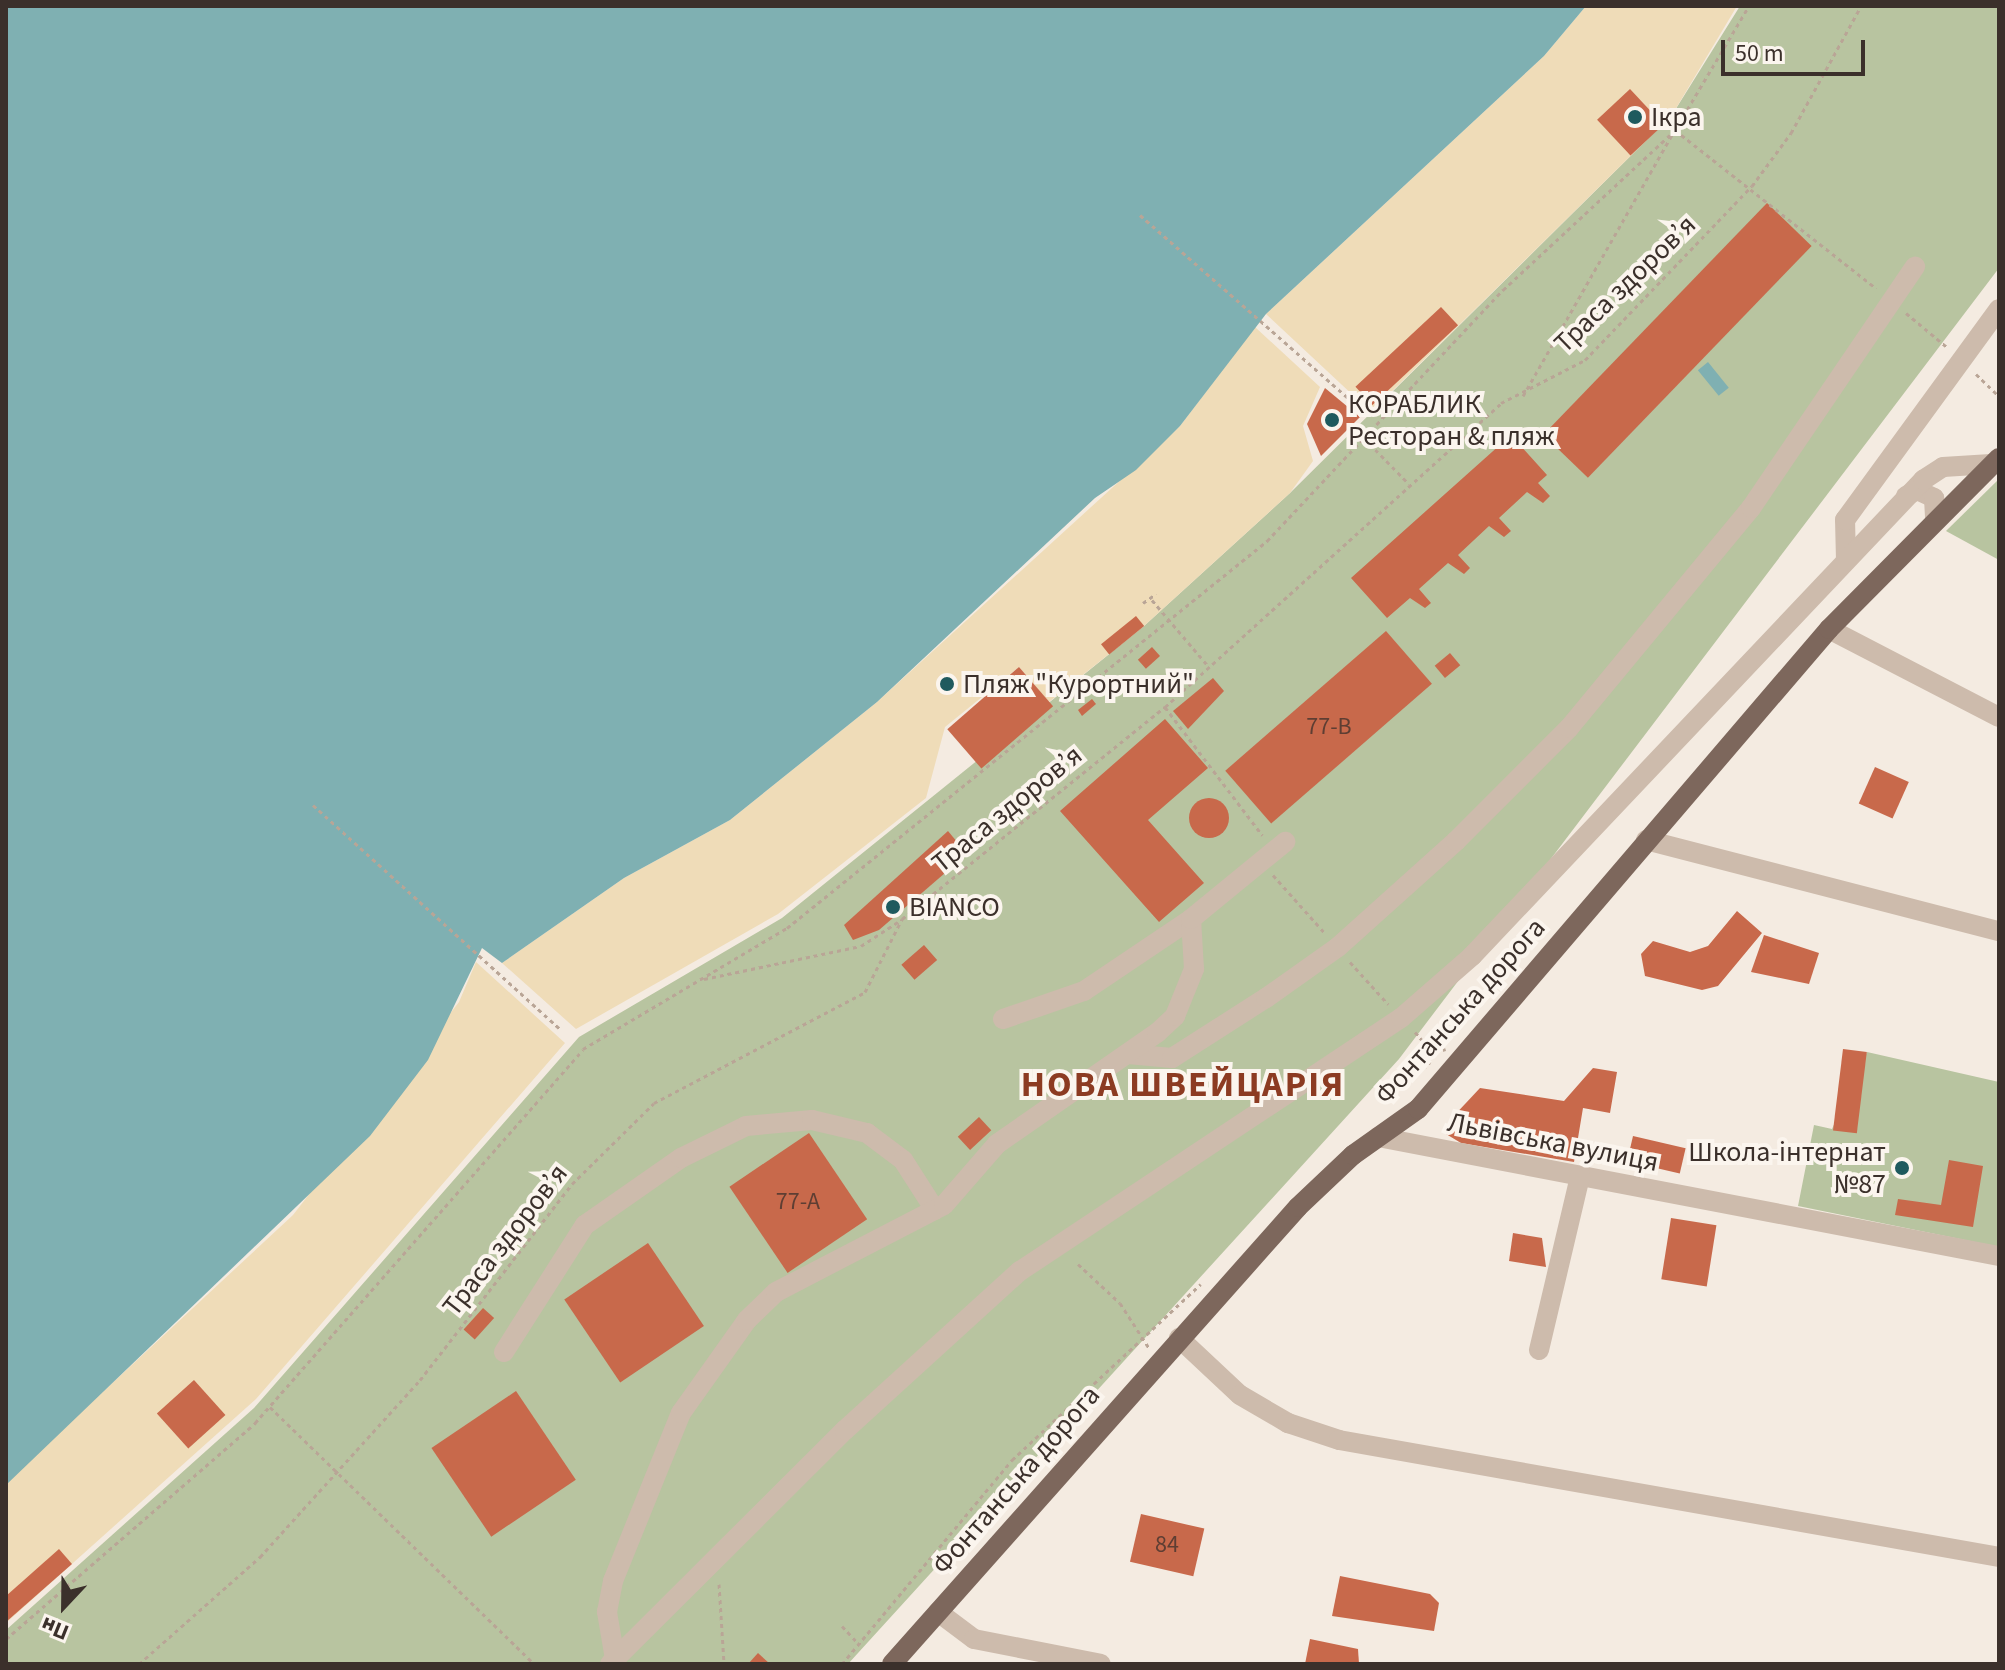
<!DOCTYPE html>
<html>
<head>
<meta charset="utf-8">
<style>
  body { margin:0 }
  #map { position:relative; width:2005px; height:1670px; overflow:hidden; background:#f4ebe1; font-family:"Source Sans 3",sans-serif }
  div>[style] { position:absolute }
  .green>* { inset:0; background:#b8c4a0 }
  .sand>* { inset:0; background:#efdcb8 }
  .water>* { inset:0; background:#7fb0b2; transform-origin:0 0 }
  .building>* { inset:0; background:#c8694b; transform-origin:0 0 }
  .round { border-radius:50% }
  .path>* { height:3px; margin-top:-1.5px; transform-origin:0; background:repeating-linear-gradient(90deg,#b9a596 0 4px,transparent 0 8px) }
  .minor>* { height:20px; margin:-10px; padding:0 10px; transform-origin:10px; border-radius:10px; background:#cdbbac }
  .major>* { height:20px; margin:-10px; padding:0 10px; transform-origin:10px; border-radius:10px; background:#7d675c }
  .dots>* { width:22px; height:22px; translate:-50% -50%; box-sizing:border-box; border:4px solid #fbf5ee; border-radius:50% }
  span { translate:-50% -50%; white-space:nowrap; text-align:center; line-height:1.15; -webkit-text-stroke:8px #fbf5ee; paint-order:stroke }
  .number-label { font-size:24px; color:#5e3e33 }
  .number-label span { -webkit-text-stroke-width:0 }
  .poi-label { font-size:28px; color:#3b302b }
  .left { translate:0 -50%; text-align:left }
  .right { translate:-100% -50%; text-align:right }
  .street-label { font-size:28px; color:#3b302b }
  .district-label { font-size:36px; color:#8c3b22; font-weight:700; letter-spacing:2px }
  .frame { position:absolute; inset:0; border:8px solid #3b302b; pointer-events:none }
  .north { position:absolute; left:24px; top:1566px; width:80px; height:80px; -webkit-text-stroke:6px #fbf5ee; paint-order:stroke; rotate:202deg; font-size:22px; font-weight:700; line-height:32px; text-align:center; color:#3b302b }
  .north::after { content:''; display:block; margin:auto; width:28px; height:36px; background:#3b302b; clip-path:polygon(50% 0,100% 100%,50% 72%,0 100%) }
  .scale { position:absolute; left:1721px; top:40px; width:144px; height:36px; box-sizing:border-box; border:4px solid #3b302b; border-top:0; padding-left:10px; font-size:24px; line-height:28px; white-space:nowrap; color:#3b302b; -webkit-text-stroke:6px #fbf5ee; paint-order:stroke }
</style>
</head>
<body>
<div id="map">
  <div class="green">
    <i style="clip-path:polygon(1740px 6px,1999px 6px,1999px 268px,1399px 1059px,848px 1664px,6px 1664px,6px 1630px,254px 1408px,579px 1037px,782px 918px,1144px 626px,1290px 493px,1672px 115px)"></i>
    <i style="clip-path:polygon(1999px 479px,1999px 560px,1946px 531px)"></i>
    <i style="clip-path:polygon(1867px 1052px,1999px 1082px,1999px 1247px,1798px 1206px,1814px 1125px,1832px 1129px)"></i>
  </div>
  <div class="sand">
    <i style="clip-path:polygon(1586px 6px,1737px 6px,1672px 115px,1371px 412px,1266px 314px,1544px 56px)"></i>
    <i style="clip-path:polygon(1255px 327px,1320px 387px,1303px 426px,1313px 461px,1290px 493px,1144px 626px,1049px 702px,1019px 667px,945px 727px,926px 798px,778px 914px,576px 1029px,502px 963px,624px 878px,730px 820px,877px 702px,1180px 426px)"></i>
    <i style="clip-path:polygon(476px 962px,565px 1043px,256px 1399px,6px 1623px,6px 1482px,293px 1215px,459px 1002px)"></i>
  </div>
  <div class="water">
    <i style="clip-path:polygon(6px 6px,1586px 6px,1544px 56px,1266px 314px,1180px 426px,1136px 470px,1095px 498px,877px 702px,730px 820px,624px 878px,502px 963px,482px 948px,428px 1060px,370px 1136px,6px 1485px)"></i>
    <i style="left:1708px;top:362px;width:33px;height:13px;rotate:51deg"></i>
  </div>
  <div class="building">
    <i style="left:1630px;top:89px;width:49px;height:45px;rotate:47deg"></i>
    <i style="left:1767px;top:203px;width:62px;height:322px;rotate:44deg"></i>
    <i style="left:1441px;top:307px;width:25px;height:117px;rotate:47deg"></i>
    <i style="clip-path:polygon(1325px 388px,1360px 417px,1321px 456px,1307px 424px)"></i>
    <i style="clip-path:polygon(1511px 435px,1547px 475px,1538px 483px,1550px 496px,1543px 503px,1527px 492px,1499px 518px,1511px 531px,1504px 537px,1489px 526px,1458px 555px,1470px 568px,1464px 574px,1448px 563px,1419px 589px,1431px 603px,1425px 608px,1410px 598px,1387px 618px,1351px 578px)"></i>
    <i style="left:1136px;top:616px;width:13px;height:45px;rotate:51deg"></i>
    <i style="left:1386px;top:631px;width:70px;height:213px;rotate:49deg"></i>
    <i style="left:1152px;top:647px;width:12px;height:19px;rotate:48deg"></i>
    <i style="left:1450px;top:653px;width:16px;height:20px;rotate:50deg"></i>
    <i style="left:1019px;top:667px;width:52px;height:95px;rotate:49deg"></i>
    <i style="clip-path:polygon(1213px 678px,1224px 691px,1188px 729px,1173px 711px)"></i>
    <i style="clip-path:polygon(1092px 699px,1096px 704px,1082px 716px,1078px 710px)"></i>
    <i style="clip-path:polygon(1165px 719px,1208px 768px,1148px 820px,1204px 883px,1159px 922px,1060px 811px)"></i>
    <i style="left:1875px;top:767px;width:37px;height:40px;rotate:24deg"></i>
    <i class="round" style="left:1189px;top:798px;width:40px;height:40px"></i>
    <i style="clip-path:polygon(948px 831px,967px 854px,879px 930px,853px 940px,844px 925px)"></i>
    <i style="clip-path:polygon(1737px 911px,1762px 933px,1718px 986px,1702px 990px,1645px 976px,1641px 954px,1653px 941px,1690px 952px,1708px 946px)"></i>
    <i style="clip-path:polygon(1764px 935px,1819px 953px,1809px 984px,1751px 972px)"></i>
    <i style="left:924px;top:945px;width:20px;height:30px;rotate:49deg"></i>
    <i style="left:1843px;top:1049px;width:24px;height:82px;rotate:7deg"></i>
    <i style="clip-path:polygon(1593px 1068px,1617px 1072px,1610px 1113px,1583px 1108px,1574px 1162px,1461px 1143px,1446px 1134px,1450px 1120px,1480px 1088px,1564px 1101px)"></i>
    <i style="left:979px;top:1117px;width:18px;height:29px;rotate:47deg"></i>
    <i style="left:809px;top:1133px;width:104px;height:96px;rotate:56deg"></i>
    <i style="left:1633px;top:1136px;width:54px;height:26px;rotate:13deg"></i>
    <i style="clip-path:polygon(1949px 1160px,1983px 1166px,1973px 1227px,1895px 1215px,1898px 1199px,1941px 1205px)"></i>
    <i style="left:1671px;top:1218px;width:46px;height:62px;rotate:9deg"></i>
    <i style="clip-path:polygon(1513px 1233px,1542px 1238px,1546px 1267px,1509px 1261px)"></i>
    <i style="left:648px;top:1243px;width:100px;height:101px;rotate:56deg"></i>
    <i style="left:483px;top:1308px;width:15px;height:29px;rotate:42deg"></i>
    <i style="left:194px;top:1380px;width:47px;height:50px;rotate:48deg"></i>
    <i style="left:516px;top:1391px;width:107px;height:102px;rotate:56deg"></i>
    <i style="left:1141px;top:1514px;width:65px;height:49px;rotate:13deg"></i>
    <i style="clip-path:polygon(59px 1549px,72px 1564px,6px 1622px,6px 1596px)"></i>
    <i style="clip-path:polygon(1340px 1576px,1430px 1594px,1439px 1603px,1434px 1631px,1332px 1616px)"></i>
    <i style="clip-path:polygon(1310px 1639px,1358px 1649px,1359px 1664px,1305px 1664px)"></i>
    <i style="clip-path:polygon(758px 1653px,770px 1664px,748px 1664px)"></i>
  </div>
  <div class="path">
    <i style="left:1140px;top:215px;width:286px;rotate:41.3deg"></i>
    <i style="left:1906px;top:313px;width:53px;rotate:39.7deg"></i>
    <i style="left:1976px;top:374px;width:32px;rotate:44deg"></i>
    <i style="left:1523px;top:396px;width:306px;rotate:-60.3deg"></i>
    <i style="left:1675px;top:130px;width:256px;rotate:38.2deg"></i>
    <i style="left:1364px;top:438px;width:64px;rotate:45.6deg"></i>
    <i style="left:1152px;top:600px;width:88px;rotate:49.6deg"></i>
    <i style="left:1143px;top:603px;width:16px;rotate:-35deg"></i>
    <i style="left:1165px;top:707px;width:161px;rotate:52.8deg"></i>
    <i style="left:313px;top:805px;width:336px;rotate:42.2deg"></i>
    <i style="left:1273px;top:875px;width:76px;rotate:48.2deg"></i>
    <i style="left:1350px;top:962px;width:57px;rotate:47.9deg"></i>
    <i style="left:704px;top:979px;width:160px;rotate:-11.9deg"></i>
    <i style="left:861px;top:946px;width:48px;rotate:-33deg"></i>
    <i style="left:1415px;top:1032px;width:28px;rotate:49deg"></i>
    <i style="left:1433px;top:1053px;width:16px;rotate:112deg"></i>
    <i style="left:1435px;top:1052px;width:11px;rotate:-15deg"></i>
    <i style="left:1078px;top:1264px;width:57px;rotate:42.9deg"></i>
    <i style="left:1120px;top:1303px;width:54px;rotate:57.2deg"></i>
    <i style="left:270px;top:1407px;width:368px;rotate:44.2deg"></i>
    <i style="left:719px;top:1584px;width:80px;rotate:86.4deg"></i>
    <i style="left:842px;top:1626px;width:25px;rotate:47deg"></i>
    <i style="left:6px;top:1639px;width:330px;rotate:-40.9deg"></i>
    <i style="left:255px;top:1423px;width:497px;rotate:-48.7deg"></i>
    <i style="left:583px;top:1049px;width:237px;rotate:-30.7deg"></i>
    <i style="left:787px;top:928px;width:617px;rotate:-38.88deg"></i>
    <i style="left:1267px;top:541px;width:345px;rotate:-46.8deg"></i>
    <i style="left:1503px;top:290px;width:235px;rotate:-42.9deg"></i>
    <i style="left:1675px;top:130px;width:144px;rotate:-59.2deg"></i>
    <i style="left:139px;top:1664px;width:162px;rotate:-41.5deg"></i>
    <i style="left:260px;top:1557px;width:239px;rotate:-47.9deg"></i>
    <i style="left:420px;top:1380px;width:248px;rotate:-52.2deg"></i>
    <i style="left:572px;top:1184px;width:115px;rotate:-44.6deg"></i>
    <i style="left:654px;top:1103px;width:238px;rotate:-27.7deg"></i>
    <i style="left:865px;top:992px;width:82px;rotate:-63.1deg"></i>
    <i style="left:902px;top:919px;width:338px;rotate:-38.9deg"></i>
    <i style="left:1165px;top:707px;width:453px;rotate:-42.1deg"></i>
    <i style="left:1501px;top:403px;width:94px;rotate:-27.1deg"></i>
    <i style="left:1585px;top:360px;width:241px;rotate:-46.2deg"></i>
    <i style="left:1752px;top:186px;width:66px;rotate:-53.7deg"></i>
    <i style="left:1791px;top:133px;width:145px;rotate:-61.1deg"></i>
    <i style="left:842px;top:1664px;width:266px;rotate:-50.2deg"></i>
    <i style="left:1012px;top:1460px;width:258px;rotate:-43deg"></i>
  </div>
  <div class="minor">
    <i style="left:1906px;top:496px;width:13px;rotate:-29deg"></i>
    <i style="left:1917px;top:490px;width:19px;rotate:25deg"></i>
    <i style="left:1934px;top:498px;width:19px;rotate:87deg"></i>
    <i style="left:1846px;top:560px;width:40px;rotate:-91.4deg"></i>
    <i style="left:1845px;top:520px;width:261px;rotate:-53.9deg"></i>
    <i style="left:1829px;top:629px;width:191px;rotate:27.4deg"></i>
    <i style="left:1646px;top:840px;width:365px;rotate:14.5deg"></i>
    <i style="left:1003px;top:1019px;width:86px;rotate:-19.1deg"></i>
    <i style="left:1084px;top:991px;width:129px;rotate:-33.9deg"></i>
    <i style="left:1128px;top:1054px;width:44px;rotate:5.2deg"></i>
    <i style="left:1172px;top:1058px;width:112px;rotate:-32.6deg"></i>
    <i style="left:1266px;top:998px;width:88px;rotate:-35.3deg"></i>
    <i style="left:1338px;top:947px;width:159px;rotate:-41.9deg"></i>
    <i style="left:1456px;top:841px;width:160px;rotate:-45deg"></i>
    <i style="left:1569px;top:728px;width:286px;rotate:-50.4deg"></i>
    <i style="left:1751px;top:508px;width:292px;rotate:-55.8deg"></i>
    <i style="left:1378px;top:1137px;width:632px;rotate:10.85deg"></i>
    <i style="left:1179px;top:1338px;width:83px;rotate:43.1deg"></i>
    <i style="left:1240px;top:1395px;width:56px;rotate:30.3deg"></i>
    <i style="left:1288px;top:1423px;width:54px;rotate:18.4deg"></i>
    <i style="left:1339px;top:1440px;width:670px;rotate:10.05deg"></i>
    <i style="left:1539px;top:1350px;width:179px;rotate:-76.7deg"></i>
    <i style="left:504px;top:1352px;width:151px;rotate:-57.5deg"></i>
    <i style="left:585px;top:1225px;width:117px;rotate:-34.9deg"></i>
    <i style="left:681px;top:1158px;width:72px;rotate:-26.2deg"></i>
    <i style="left:746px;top:1126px;width:66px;rotate:-5.2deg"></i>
    <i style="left:812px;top:1120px;width:57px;rotate:13.3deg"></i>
    <i style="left:867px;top:1133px;width:45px;rotate:36.9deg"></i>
    <i style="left:903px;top:1160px;width:59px;rotate:57.4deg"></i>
    <i style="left:938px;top:1612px;width:45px;rotate:36.9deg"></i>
    <i style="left:974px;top:1639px;width:129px;rotate:11.1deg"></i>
    <i style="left:615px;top:1659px;width:48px;rotate:-99.7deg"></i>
    <i style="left:607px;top:1612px;width:32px;rotate:-79deg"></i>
    <i style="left:613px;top:1581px;width:181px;rotate:-68deg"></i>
    <i style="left:681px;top:1413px;width:114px;rotate:-54.6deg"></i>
    <i style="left:747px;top:1320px;width:40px;rotate:-44deg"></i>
    <i style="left:776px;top:1292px;width:189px;rotate:-27.4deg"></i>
    <i style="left:944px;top:1205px;width:81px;rotate:-49deg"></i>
    <i style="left:997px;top:1144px;width:195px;rotate:-34.8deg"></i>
    <i style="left:1157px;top:1033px;width:25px;rotate:-43deg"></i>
    <i style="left:1175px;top:1016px;width:51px;rotate:-68deg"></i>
    <i style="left:1194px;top:969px;width:50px;rotate:-93.4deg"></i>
    <i style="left:1191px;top:919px;width:122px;rotate:-39.3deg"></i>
    <i style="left:610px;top:1664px;width:332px;rotate:-44.9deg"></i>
    <i style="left:845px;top:1430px;width:236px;rotate:-42.3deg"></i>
    <i style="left:1020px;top:1271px;width:457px;rotate:-33.6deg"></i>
    <i style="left:1401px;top:1018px;width:94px;rotate:-41.1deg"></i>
    <i style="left:1472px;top:956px;width:656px;rotate:-46.54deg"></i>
    <i style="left:1923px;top:480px;width:24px;rotate:-33deg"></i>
    <i style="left:1943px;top:467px;width:48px;rotate:-3.6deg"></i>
  </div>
  <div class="major">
    <i style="left:892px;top:1664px;width:611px;rotate:-48.38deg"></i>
    <i style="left:1298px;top:1207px;width:76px;rotate:-43.4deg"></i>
    <i style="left:1353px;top:1155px;width:80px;rotate:-35.3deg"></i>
    <i style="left:1418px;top:1109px;width:632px;rotate:-49.43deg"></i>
    <i style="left:1829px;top:629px;width:241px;rotate:-45.2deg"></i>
  </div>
  <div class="dots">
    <i style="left:1635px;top:117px;background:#1f5a5e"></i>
    <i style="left:1332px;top:420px;background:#1f5a5e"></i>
    <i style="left:947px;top:684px;background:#1f5a5e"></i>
    <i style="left:893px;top:907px;background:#1f5a5e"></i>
    <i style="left:1902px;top:1168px;background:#1f5a5e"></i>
  </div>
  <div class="number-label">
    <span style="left:1329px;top:727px">77-В</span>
    <span style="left:798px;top:1202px">77-А</span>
    <span style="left:1167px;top:1545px">84</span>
  </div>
  <div class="poi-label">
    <span class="left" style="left:1651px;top:117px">Ікра</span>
    <span class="left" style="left:1348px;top:420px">КОРАБЛИК<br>Ресторан &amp; пляж</span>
    <span class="left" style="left:963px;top:684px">Пляж "Курортний"</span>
    <span class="left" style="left:909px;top:907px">BIANCO</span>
    <span class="right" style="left:1886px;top:1168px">Школа-інтернат<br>№87</span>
  </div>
  <div class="street-label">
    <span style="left:1625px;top:284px;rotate:-44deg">Траса здоров’я</span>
    <span style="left:1007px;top:809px;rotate:-39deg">Траса здоров’я</span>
    <span style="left:1460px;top:1011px;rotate:-48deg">Фонтанська дорога</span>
    <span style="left:1553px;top:1142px;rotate:11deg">Львівська вулиця</span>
    <span style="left:505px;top:1240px;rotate:-52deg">Траса здоров’я</span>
    <span style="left:1016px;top:1480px;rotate:-49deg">Фонтанська дорога</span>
  </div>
  <div class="district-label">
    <span style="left:1183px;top:1085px">НОВА ШВЕЙЦАРІЯ</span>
  </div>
  <div class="frame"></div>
  <div class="north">Пн</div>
  <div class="scale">50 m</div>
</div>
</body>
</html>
